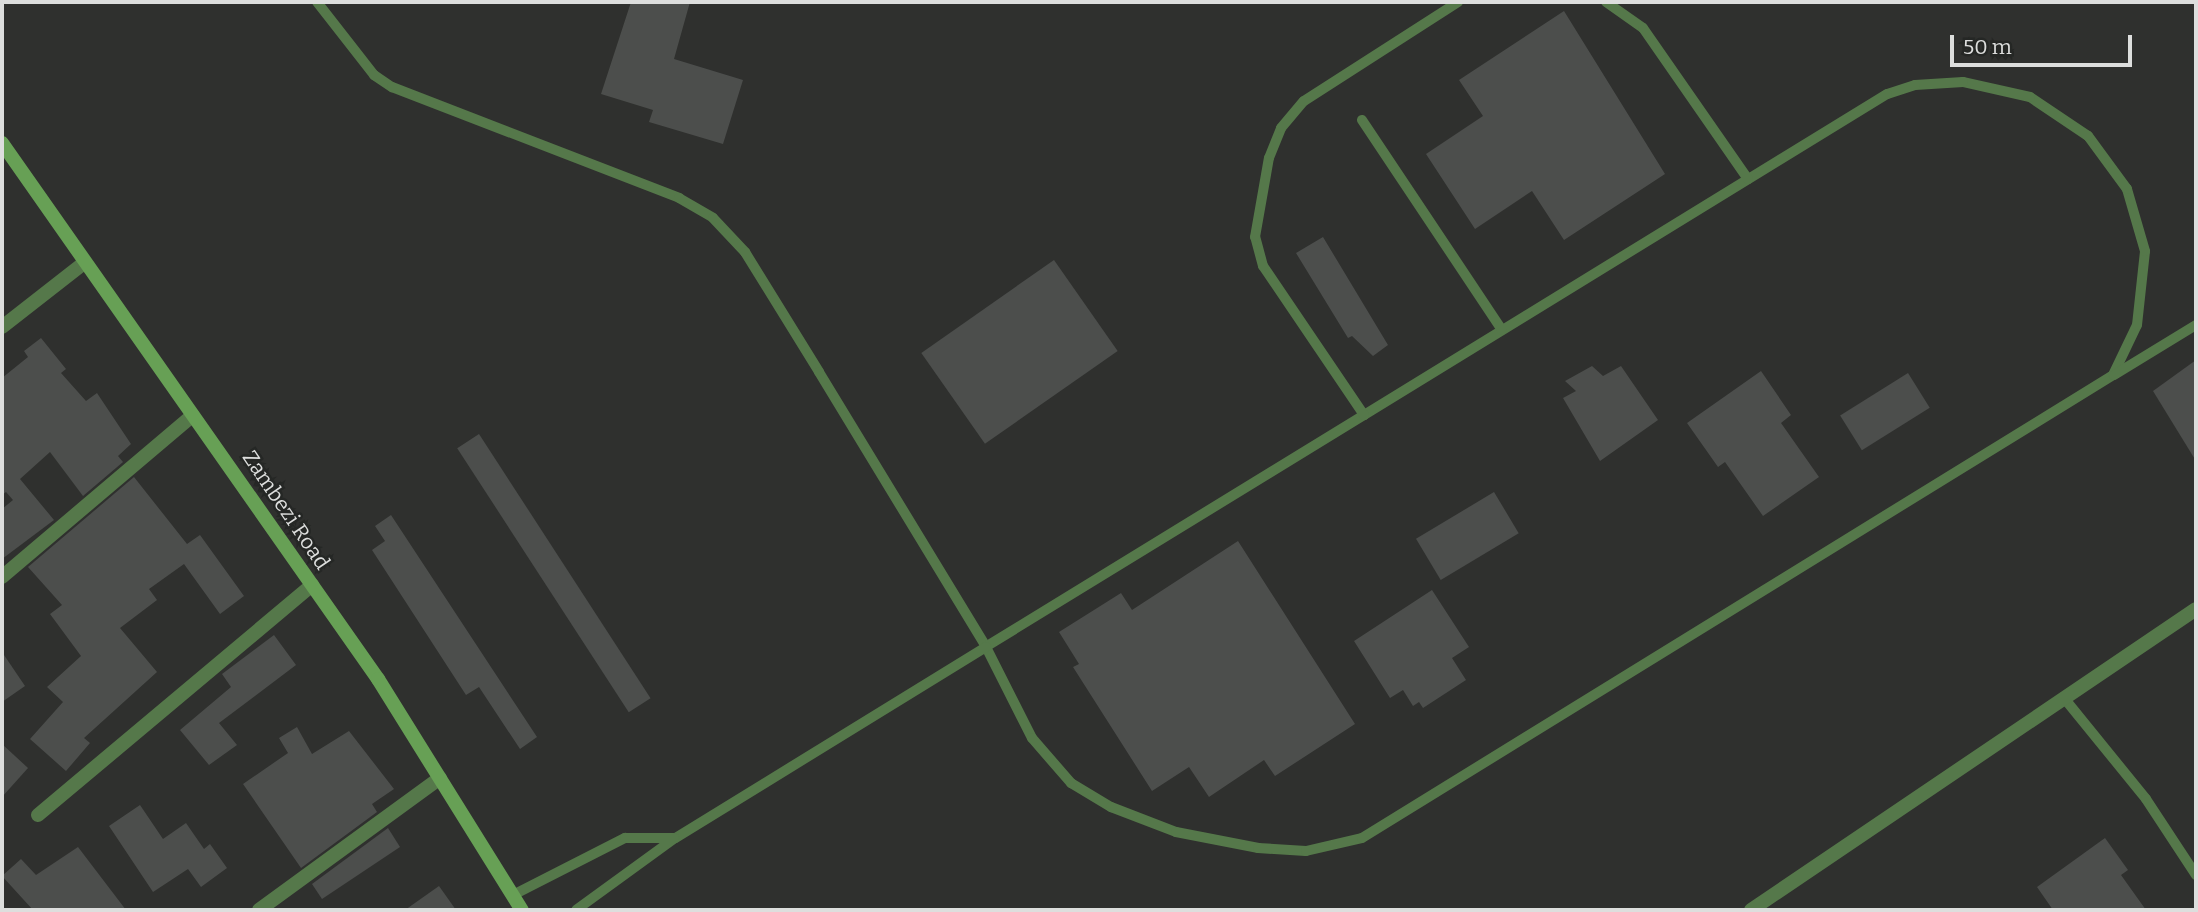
<!DOCTYPE html>
<html>
<head>
<meta charset="utf-8">
<style>
  body { margin:0 }
  #map { position:relative; width:2198px; height:912px; overflow:hidden; background:#2f302e; font-family:Bitter,serif }
  div>[style] { position:absolute }
  .building>* { inset:0; background:#4c4e4c; transform-origin:0 0 }
  .lane>* { height:10px; margin:-5px; padding:0 5px; transform-origin:5px; border-radius:5px; background:#55784a }
  .street>* { height:14px; margin:-7px; padding:0 7px; transform-origin:7px; border-radius:7px; background:#55784a }
  .secondary>* { height:14px; margin:-7px; padding:0 7px; transform-origin:7px; border-radius:7px; background:#67a055 }
  span { translate:-50% -50%; white-space:nowrap; text-align:center; line-height:1.15; -webkit-text-stroke:5px #252725; paint-order:stroke }
  .street-label { font-size:21px; color:#dddedd }
  .frame { position:absolute; inset:0; border:4px solid #dddedd; pointer-events:none }
  .scale { position:absolute; left:1950px; top:35px; width:182px; height:32px; box-sizing:border-box; border:4px solid #dddedd; border-top:0; padding-left:9px; font-size:21px; line-height:24px; white-space:nowrap; color:#dddedd; -webkit-text-stroke:5px #252725; paint-order:stroke }
</style>
</head>
<body>
<div id="map">
  <div class="building">
    <i style="clip-path:polygon(631px 2px,690px 2px,674px 59px,743px 80px,723px 144px,649px 122px,653px 110px,601px 94px)"></i>
    <i style="clip-path:polygon(1564px 11px,1665px 174px,1564px 240px,1532px 191px,1475px 229px,1426px 154px,1483px 116px,1459px 80px)"></i>
    <i style="clip-path:polygon(1323px 237px,1388px 345px,1373px 356px,1352px 336px,1348px 338px,1296px 253px)"></i>
    <i style="left:1054px;top:260px;width:111px;height:162px;rotate:55deg"></i>
    <i style="clip-path:polygon(41px 338px,66px 369px,61px 373px,86px 401px,97px 393px,131px 444px,118px 456px,123px 462px,83px 496px,50px 452px,20px 479px,54px 520px,2px 559px,2px 509px,13px 500px,6px 492px,2px 495px,2px 378px,28px 357px,24px 351px)"></i>
    <i style="clip-path:polygon(2196px 360px,2196px 461px,2153px 391px)"></i>
    <i style="clip-path:polygon(1592px 366px,1603px 376px,1621px 366px,1658px 420px,1600px 461px,1563px 398px,1576px 391px,1565px 381px)"></i>
    <i style="clip-path:polygon(1761px 371px,1791px 415px,1781px 423px,1819px 477px,1763px 516px,1725px 462px,1718px 467px,1687px 423px)"></i>
    <i style="left:1908px;top:373px;width:41px;height:80px;rotate:58deg"></i>
    <i style="left:479px;top:434px;width:315px;height:26px;rotate:57deg"></i>
    <i style="clip-path:polygon(134px 477px,187px 544px,200px 535px,244px 596px,220px 614px,184px 564px,149px 589px,157px 600px,120px 628px,157px 672px,84px 738px,90px 743px,66px 771px,30px 739px,63px 702px,47px 687px,81px 656px,50px 614px,62px 605px,28px 567px)"></i>
    <i style="left:1494px;top:492px;width:48px;height:91px;rotate:59deg"></i>
    <i style="clip-path:polygon(391px 515px,537px 737px,520px 749px,479px 687px,466px 695px,372px 550px,385px 541px,375px 526px)"></i>
    <i style="clip-path:polygon(1238px 541px,1355px 724px,1275px 776px,1264px 760px,1209px 797px,1189px 767px,1152px 791px,1073px 667px,1079px 664px,1059px 632px,1121px 593px,1132px 610px)"></i>
    <i style="clip-path:polygon(1432px 590px,1469px 647px,1452px 658px,1466px 680px,1423px 708px,1419px 702px,1413px 706px,1403px 690px,1390px 698px,1354px 641px)"></i>
    <i style="clip-path:polygon(274px 635px,296px 665px,219px 723px,237px 745px,209px 765px,180px 730px,231px 687px,222px 674px)"></i>
    <i style="clip-path:polygon(2px 652px,25px 686px,2px 702px)"></i>
    <i style="clip-path:polygon(297px 727px,312px 754px,349px 731px,394px 789px,372px 804px,377px 812px,301px 868px,243px 784px,288px 753px,279px 738px)"></i>
    <i style="clip-path:polygon(2px 744px,28px 768px,2px 797px)"></i>
    <i style="clip-path:polygon(140px 805px,163px 839px,186px 823px,204px 849px,210px 844px,227px 868px,201px 887px,188px 869px,153px 892px,109px 826px)"></i>
    <i style="clip-path:polygon(388px 828px,400px 847px,322px 899px,312px 884px)"></i>
    <i style="clip-path:polygon(2105px 838px,2128px 870px,2121px 875px,2146px 910px,2053px 910px,2037px 887px)"></i>
    <i style="clip-path:polygon(78px 847px,126px 910px,33px 910px,2px 876px,21px 859px,36px 875px)"></i>
    <i style="clip-path:polygon(439px 886px,456px 910px,405px 910px)"></i>
  </div>
  <div class="lane">
    <i style="left:317px;top:2px;width:93px;rotate:52deg"></i>
    <i style="left:374px;top:75px;width:22px;rotate:34deg"></i>
    <i style="left:392px;top:87px;width:308px;rotate:21.1deg"></i>
    <i style="left:679px;top:198px;width:39px;rotate:30deg"></i>
    <i style="left:713px;top:218px;width:47px;rotate:46.7deg"></i>
    <i style="left:745px;top:252px;width:141px;rotate:58.3deg"></i>
    <i style="left:819px;top:372px;width:322px;rotate:58.7deg"></i>
    <i style="left:986px;top:647px;width:102px;rotate:63.2deg"></i>
    <i style="left:1032px;top:738px;width:60px;rotate:49.1deg"></i>
    <i style="left:1071px;top:783px;width:47px;rotate:31deg"></i>
    <i style="left:1111px;top:807px;width:70px;rotate:21deg"></i>
    <i style="left:1176px;top:832px;width:84px;rotate:11deg"></i>
    <i style="left:1258px;top:848px;width:48px;rotate:3.6deg"></i>
    <i style="left:1306px;top:851px;width:57px;rotate:-13.1deg"></i>
    <i style="left:1362px;top:838px;width:882px;rotate:-31.65deg"></i>
    <i style="left:2113px;top:375px;width:55px;rotate:-64.4deg"></i>
    <i style="left:2137px;top:325px;width:74px;rotate:-83.8deg"></i>
    <i style="left:2145px;top:251px;width:65px;rotate:-106.2deg"></i>
    <i style="left:2127px;top:189px;width:66px;rotate:-126.3deg"></i>
    <i style="left:2088px;top:136px;width:70px;rotate:-146.1deg"></i>
    <i style="left:2030px;top:97px;width:69px;rotate:-167.4deg"></i>
    <i style="left:1963px;top:82px;width:48px;rotate:176.4deg"></i>
    <i style="left:1915px;top:85px;width:29px;rotate:162deg"></i>
    <i style="left:1887px;top:94px;width:614px;rotate:148.46deg"></i>
    <i style="left:1364px;top:415px;width:444px;rotate:148.5deg"></i>
    <i style="left:986px;top:647px;width:365px;rotate:148.4deg"></i>
    <i style="left:675px;top:838px;width:122px;rotate:144deg"></i>
    <i style="left:1606px;top:2px;width:45px;rotate:35.1deg"></i>
    <i style="left:1643px;top:28px;width:184px;rotate:55.2deg"></i>
    <i style="left:1362px;top:120px;width:252px;rotate:56.3deg"></i>
    <i style="left:2114px;top:375px;width:96px;rotate:-31.4deg"></i>
    <i style="left:1364px;top:415px;width:180px;rotate:-124.1deg"></i>
    <i style="left:1263px;top:266px;width:30px;rotate:-105deg"></i>
    <i style="left:1255px;top:237px;width:80px;rotate:-80deg"></i>
    <i style="left:1269px;top:158px;width:32px;rotate:-68deg"></i>
    <i style="left:1281px;top:128px;width:35px;rotate:-50deg"></i>
    <i style="left:1304px;top:101px;width:183px;rotate:-32.7deg"></i>
    <i style="left:2064px;top:698px;width:130px;rotate:50.9deg"></i>
    <i style="left:2146px;top:799px;width:91px;rotate:56.7deg"></i>
    <i style="left:513px;top:895px;width:126px;rotate:-27deg"></i>
    <i style="left:625px;top:838px;width:49px"></i>
  </div>
  <div class="street">
    <i style="left:2px;top:327px;width:104px;rotate:-38deg"></i>
    <i style="left:2px;top:577px;width:250px;rotate:-40.3deg"></i>
    <i style="left:38px;top:815px;width:358px;rotate:-40deg"></i>
    <i style="left:259px;top:910px;width:224px;rotate:-36.1deg"></i>
    <i style="left:1751px;top:910px;width:537px;rotate:-34.07deg"></i>
  </div>
  <div class="secondary">
    <i style="left:2px;top:143px;width:655px;rotate:54.95deg"></i>
    <i style="left:378px;top:679px;width:272px;rotate:58.1deg"></i>
  </div>
  <div class="street-label">
    <span style="left:286px;top:510px;rotate:56deg">Zambezi Road</span>
  </div>
  <div class="frame"></div>
  <div class="scale">50 m</div>
</div>
</body>
</html>
